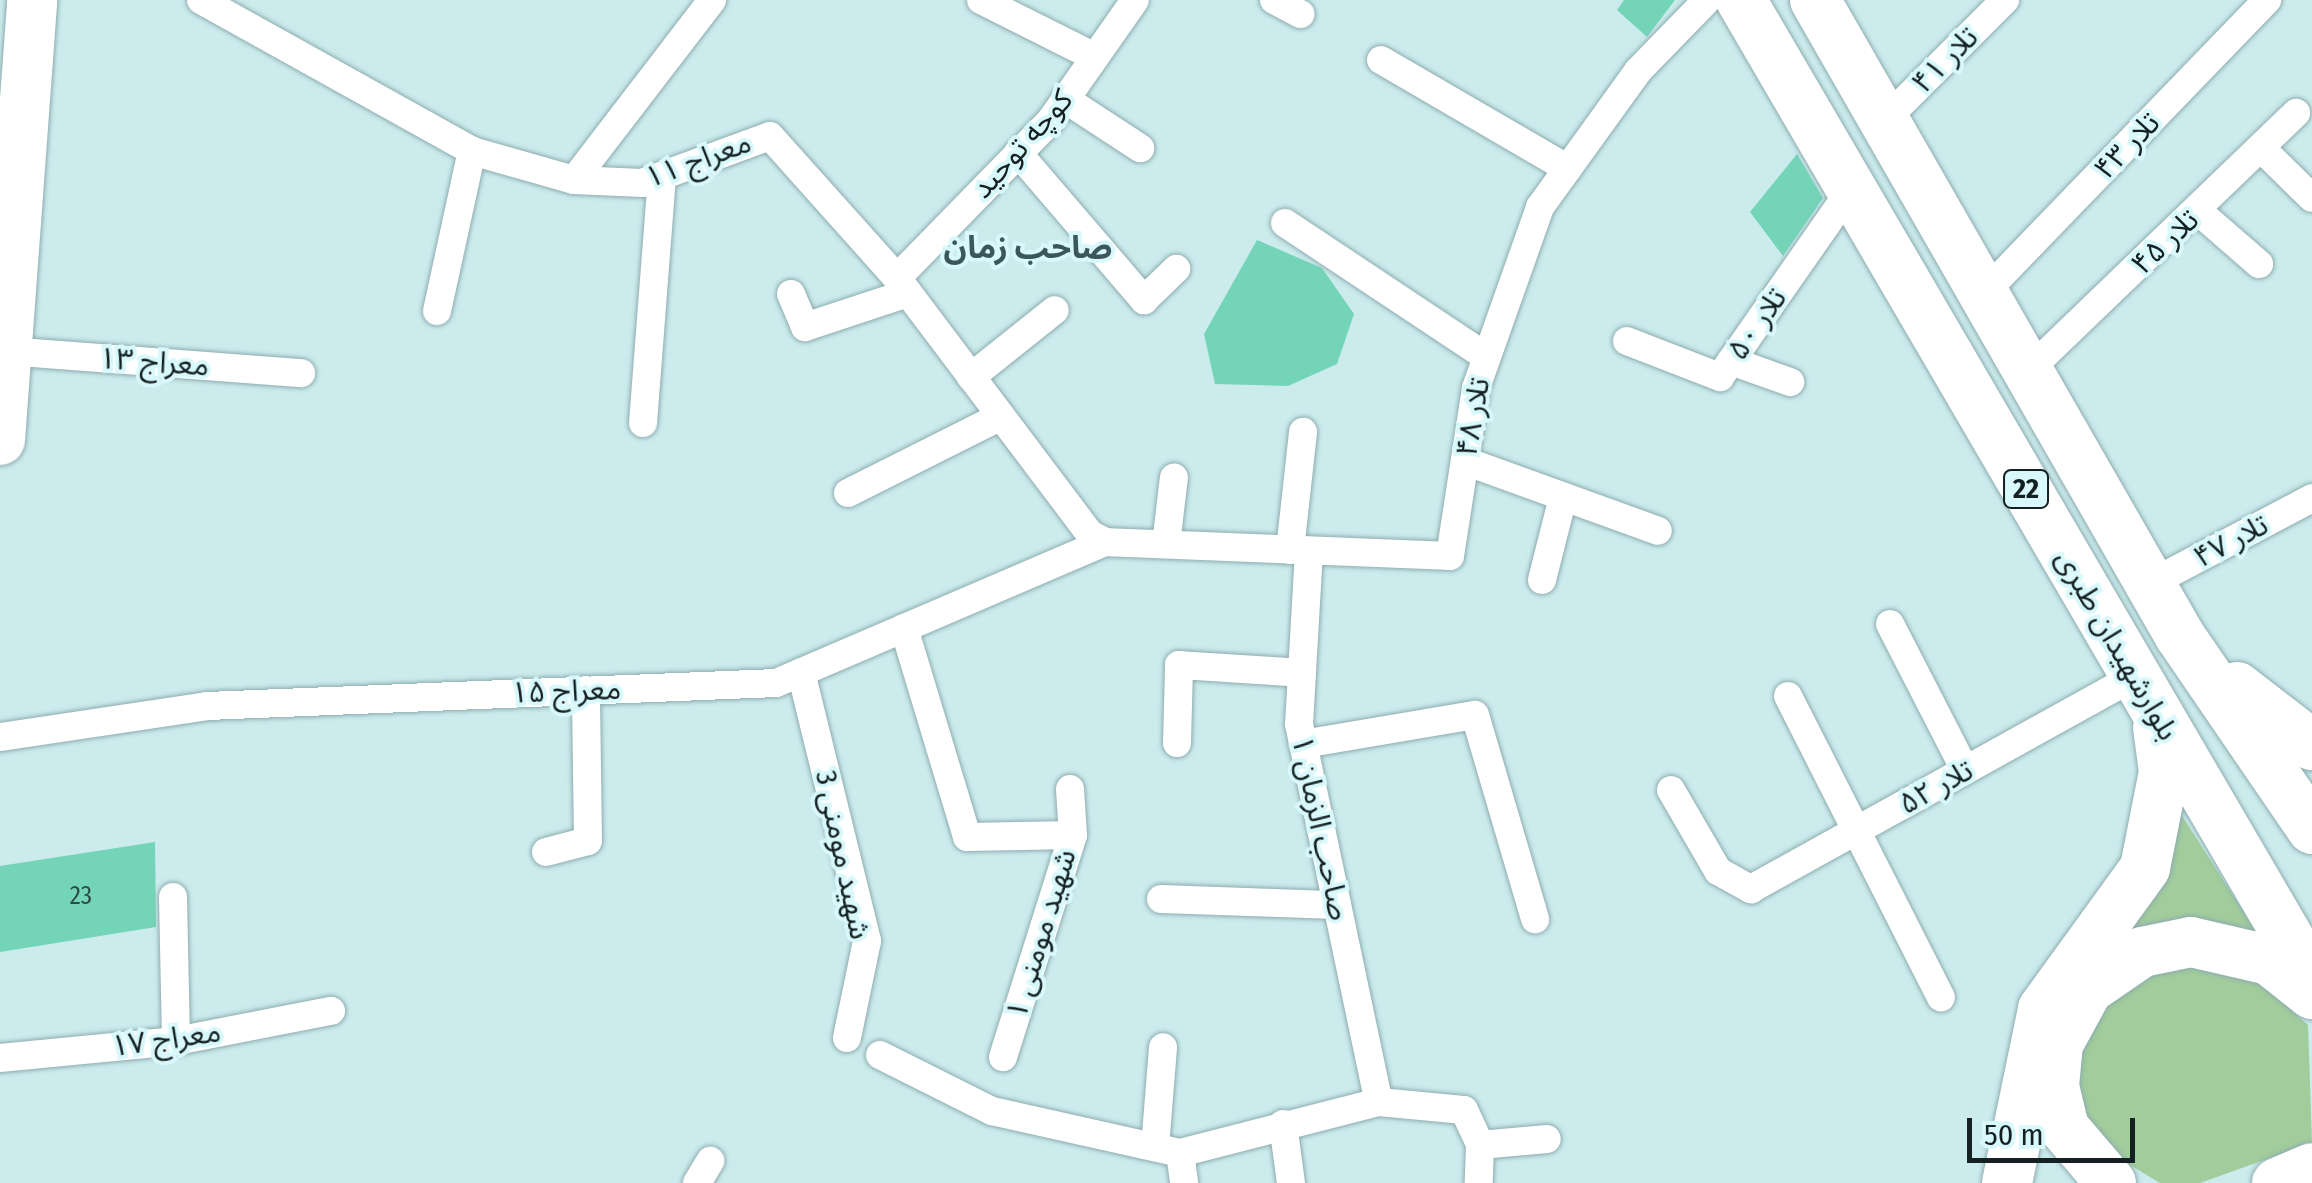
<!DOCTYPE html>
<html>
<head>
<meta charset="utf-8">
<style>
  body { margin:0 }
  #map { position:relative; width:2312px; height:1183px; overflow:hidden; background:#cbebed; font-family:"Fira Sans Condensed","Noto Sans Arabic",sans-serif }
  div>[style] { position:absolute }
  .green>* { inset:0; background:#a1cc9b }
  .building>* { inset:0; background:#74d4b8 }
  .roads { filter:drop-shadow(0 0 2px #8eacaf) drop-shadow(0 0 2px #8eacaf) }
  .street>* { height:28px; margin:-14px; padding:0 14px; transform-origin:14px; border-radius:14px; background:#fff }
  .highway>* { height:50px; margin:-25px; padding:0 25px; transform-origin:25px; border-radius:25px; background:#fff }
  span { translate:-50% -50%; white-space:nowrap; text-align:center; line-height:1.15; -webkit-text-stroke:8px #d8f8fb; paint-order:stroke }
  .number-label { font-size:25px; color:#2c4d47 }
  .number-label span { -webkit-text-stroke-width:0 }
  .shield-label span { padding:2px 8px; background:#d8f8fb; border:2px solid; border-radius:8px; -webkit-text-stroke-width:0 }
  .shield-label { font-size:28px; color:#142021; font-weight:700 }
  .street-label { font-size:30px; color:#142021 }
  .neighbourhood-label { font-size:32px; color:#3c575a; font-weight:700 }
  .scale { position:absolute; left:1967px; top:1118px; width:168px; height:45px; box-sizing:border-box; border:5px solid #142021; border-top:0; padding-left:12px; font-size:30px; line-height:35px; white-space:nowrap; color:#142021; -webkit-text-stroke:8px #d8f8fb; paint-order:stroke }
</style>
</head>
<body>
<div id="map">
  <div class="green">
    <i style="clip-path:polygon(2175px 805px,2263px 942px,2106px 956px)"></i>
    <i style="clip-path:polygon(2179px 959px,2249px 973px,2308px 1025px,2312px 1143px,2200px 1183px,2160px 1183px,2092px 1142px,2074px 1072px,2094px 1011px,2116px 986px)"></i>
  </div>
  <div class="building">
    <i style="clip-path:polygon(1624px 0,1675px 0,1647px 37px,1617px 10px)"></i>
    <i style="clip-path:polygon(1797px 154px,1823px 198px,1783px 256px,1750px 212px)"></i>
    <i style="clip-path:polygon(1257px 240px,1322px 268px,1354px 314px,1337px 364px,1288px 386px,1215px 384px,1204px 334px)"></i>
    <i style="clip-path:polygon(155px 842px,156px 927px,0 952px,0 866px)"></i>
  </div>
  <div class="roads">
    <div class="street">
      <i style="left:201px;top:0;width:310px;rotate:29.1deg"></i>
      <i style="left:472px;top:151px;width:106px;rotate:15.9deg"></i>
      <i style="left:574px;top:180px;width:68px;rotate:2.5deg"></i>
      <i style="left:642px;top:183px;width:136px;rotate:-20.2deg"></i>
      <i style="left:770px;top:136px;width:191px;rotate:48.2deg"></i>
      <i style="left:897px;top:278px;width:321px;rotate:53deg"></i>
      <i style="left:1090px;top:534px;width:17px;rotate:28deg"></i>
      <i style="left:1105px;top:542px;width:345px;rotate:2.3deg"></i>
      <i style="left:1450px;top:556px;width:170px;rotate:-81.2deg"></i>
      <i style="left:1476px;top:388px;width:192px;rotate:-70.5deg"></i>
      <i style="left:1540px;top:207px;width:168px;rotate:-54.2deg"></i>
      <i style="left:1638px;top:71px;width:99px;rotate:-45.8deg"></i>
      <i style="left:981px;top:0;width:127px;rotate:26.6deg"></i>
      <i style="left:1274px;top:0;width:30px;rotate:28deg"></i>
      <i style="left:1381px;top:60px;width:216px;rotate:30.2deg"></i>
      <i style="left:1065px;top:99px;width:90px;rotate:33.2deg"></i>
      <i style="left:1885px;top:120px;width:170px;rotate:-45deg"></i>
      <i style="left:2261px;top:148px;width:71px;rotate:44.4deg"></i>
      <i style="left:1018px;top:153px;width:194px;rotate:49.4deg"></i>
      <i style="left:1144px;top:300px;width:45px;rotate:-44.1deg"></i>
      <i style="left:574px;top:180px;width:227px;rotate:-52.5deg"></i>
      <i style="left:2198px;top:211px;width:81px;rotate:41deg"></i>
      <i style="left:1285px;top:223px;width:240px;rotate:33.6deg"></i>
      <i style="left:897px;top:278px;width:221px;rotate:-45.7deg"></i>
      <i style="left:1051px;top:120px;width:146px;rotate:-55deg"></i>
      <i style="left:1986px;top:291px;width:405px;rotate:-46deg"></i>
      <i style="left:791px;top:294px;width:36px;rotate:67deg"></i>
      <i style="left:805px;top:327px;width:108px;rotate:-18.3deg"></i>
      <i style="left:437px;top:311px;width:164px;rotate:-77.7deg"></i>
      <i style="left:1627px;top:341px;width:100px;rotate:21.2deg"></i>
      <i style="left:1720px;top:377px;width:229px;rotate:-55.1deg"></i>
      <i style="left:7px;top:351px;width:295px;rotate:4.3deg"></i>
      <i style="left:1731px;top:361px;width:63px;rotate:19.6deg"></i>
      <i style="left:2031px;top:368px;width:368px;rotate:-43.9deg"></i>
      <i style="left:971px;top:377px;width:107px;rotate:-38.6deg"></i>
      <i style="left:643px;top:423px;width:248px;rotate:-85.6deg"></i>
      <i style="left:1465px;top:461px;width:205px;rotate:19.9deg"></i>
      <i style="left:848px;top:493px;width:171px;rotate:-26.7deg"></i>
      <i style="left:1166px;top:544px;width:67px;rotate:-83.2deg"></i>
      <i style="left:1290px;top:550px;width:119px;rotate:-83.7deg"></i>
      <i style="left:1309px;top:551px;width:173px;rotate:93.3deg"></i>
      <i style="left:1299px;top:724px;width:386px;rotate:78.1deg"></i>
      <i style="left:1542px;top:580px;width:86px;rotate:-75.8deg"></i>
      <i style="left:2151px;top:583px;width:182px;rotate:-27.8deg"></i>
      <i style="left:1890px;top:624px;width:164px;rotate:62.8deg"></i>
      <i style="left:904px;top:628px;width:218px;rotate:73.2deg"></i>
      <i style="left:967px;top:837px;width:106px;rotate:-1.1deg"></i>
      <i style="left:1073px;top:835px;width:233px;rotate:107.5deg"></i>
      <i style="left:801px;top:672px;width:277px;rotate:76.2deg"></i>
      <i style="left:867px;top:941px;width:99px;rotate:101.7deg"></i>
      <i style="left:1788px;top:696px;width:338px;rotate:63.1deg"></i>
      <i style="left:0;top:737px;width:209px;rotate:-8.5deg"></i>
      <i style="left:207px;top:706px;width:569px;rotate:-2.31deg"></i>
      <i style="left:776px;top:683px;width:358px;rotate:-23.2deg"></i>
      <i style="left:1177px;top:743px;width:78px;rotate:-88.5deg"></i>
      <i style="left:1179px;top:665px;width:123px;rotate:3.7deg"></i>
      <i style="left:1303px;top:744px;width:174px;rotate:-9.6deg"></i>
      <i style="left:1475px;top:715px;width:213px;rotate:73.6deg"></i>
      <i style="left:1070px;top:789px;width:46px;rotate:86.3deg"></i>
      <i style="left:1671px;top:790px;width:94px;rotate:59.9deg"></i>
      <i style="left:1718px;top:871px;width:38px;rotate:29deg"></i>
      <i style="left:1751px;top:889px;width:439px;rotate:-29deg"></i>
      <i style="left:546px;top:852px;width:43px;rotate:-14.7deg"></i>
      <i style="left:588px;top:841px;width:151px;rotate:-90.8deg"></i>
      <i style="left:173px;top:897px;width:144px;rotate:88.8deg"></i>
      <i style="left:1161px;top:899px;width:176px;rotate:2deg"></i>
      <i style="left:880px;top:1055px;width:125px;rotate:26.6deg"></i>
      <i style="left:992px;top:1111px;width:193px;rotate:12.6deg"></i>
      <i style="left:1180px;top:1153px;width:205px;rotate:-14.4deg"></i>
      <i style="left:1379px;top:1102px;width:85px;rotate:5.4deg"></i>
      <i style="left:1464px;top:1110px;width:38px;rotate:65deg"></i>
      <i style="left:1480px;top:1145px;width:38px;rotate:92deg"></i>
      <i style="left:0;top:1058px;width:177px;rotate:-5.5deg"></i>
      <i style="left:176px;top:1041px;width:158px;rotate:-11deg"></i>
      <i style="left:1283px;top:1124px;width:60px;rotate:82.3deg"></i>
      <i style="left:1480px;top:1145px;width:67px;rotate:-5.1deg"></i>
      <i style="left:1155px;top:1147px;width:100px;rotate:-85.4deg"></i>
      <i style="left:1180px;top:1153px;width:30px;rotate:82deg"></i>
      <i style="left:697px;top:1183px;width:26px;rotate:-59deg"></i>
    </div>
    <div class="highway">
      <i style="left:1741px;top:0;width:1132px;rotate:59.72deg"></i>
      <i style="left:1815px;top:0;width:733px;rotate:60.15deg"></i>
      <i style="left:2180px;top:636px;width:234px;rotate:55.6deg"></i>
      <i style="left:0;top:440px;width:441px;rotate:-85.8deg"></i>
      <i style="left:2237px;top:687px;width:95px;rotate:37.7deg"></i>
      <i style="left:2007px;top:1183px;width:178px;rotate:-78.3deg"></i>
      <i style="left:2043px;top:1009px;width:174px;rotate:-54.1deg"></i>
      <i style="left:2145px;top:868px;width:98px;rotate:-78.8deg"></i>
      <i style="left:2164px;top:772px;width:45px;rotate:-97.6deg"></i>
      <i style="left:2111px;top:1183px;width:72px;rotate:-130.5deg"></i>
      <i style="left:2064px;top:1128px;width:43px;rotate:-103.4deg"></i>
      <i style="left:2054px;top:1086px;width:42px;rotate:-84.6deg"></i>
      <i style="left:2058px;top:1044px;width:63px;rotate:-61.4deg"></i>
      <i style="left:2088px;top:989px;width:65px;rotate:-34.4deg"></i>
      <i style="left:2142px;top:952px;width:50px;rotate:-11.5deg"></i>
      <i style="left:2191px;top:942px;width:80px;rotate:13deg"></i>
      <i style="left:2269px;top:960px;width:55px;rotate:38.3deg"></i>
      <i style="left:2277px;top:1183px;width:38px;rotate:-23deg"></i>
    </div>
  </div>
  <div class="number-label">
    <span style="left:81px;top:896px">23</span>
  </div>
  <div class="shield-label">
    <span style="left:2026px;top:489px">22</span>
  </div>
  <div class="street-label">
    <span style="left:1945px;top:60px;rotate:-45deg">تلار ۴۱</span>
    <span style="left:1022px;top:144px;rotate:-48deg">کوچه توحید</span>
    <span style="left:2127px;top:146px;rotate:-46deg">تلار ۴۳</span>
    <span style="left:698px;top:160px;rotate:-20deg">معراج ۱۱</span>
    <span style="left:2165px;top:242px;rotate:-43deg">تلار ۴۵</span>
    <span style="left:1757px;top:324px;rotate:-55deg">تلار ۵۰</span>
    <span style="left:154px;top:362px;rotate:4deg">معراج ۱۳</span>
    <span style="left:1473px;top:417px;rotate:-80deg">تلار ۴۸</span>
    <span style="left:2231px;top:541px;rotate:-28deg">تلار ۴۷</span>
    <span style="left:2117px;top:645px;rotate:60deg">بلوارشهیدان طبری</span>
    <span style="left:566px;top:691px;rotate:-2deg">معراج ۱۵</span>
    <span style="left:1936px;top:787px;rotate:-29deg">تلار ۵۲</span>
    <span style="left:1321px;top:828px;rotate:78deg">صاحب الزمان ۱</span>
    <span style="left:843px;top:855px;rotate:78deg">شهید مومنی 3</span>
    <span style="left:1041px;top:934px;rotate:-73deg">شهید مومنی ۱</span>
    <span style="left:166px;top:1039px;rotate:-8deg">معراج ۱۷</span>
  </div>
  <div class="neighbourhood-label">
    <span style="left:1028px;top:247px">صاحب زمان</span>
  </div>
  <div class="scale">50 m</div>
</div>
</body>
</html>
